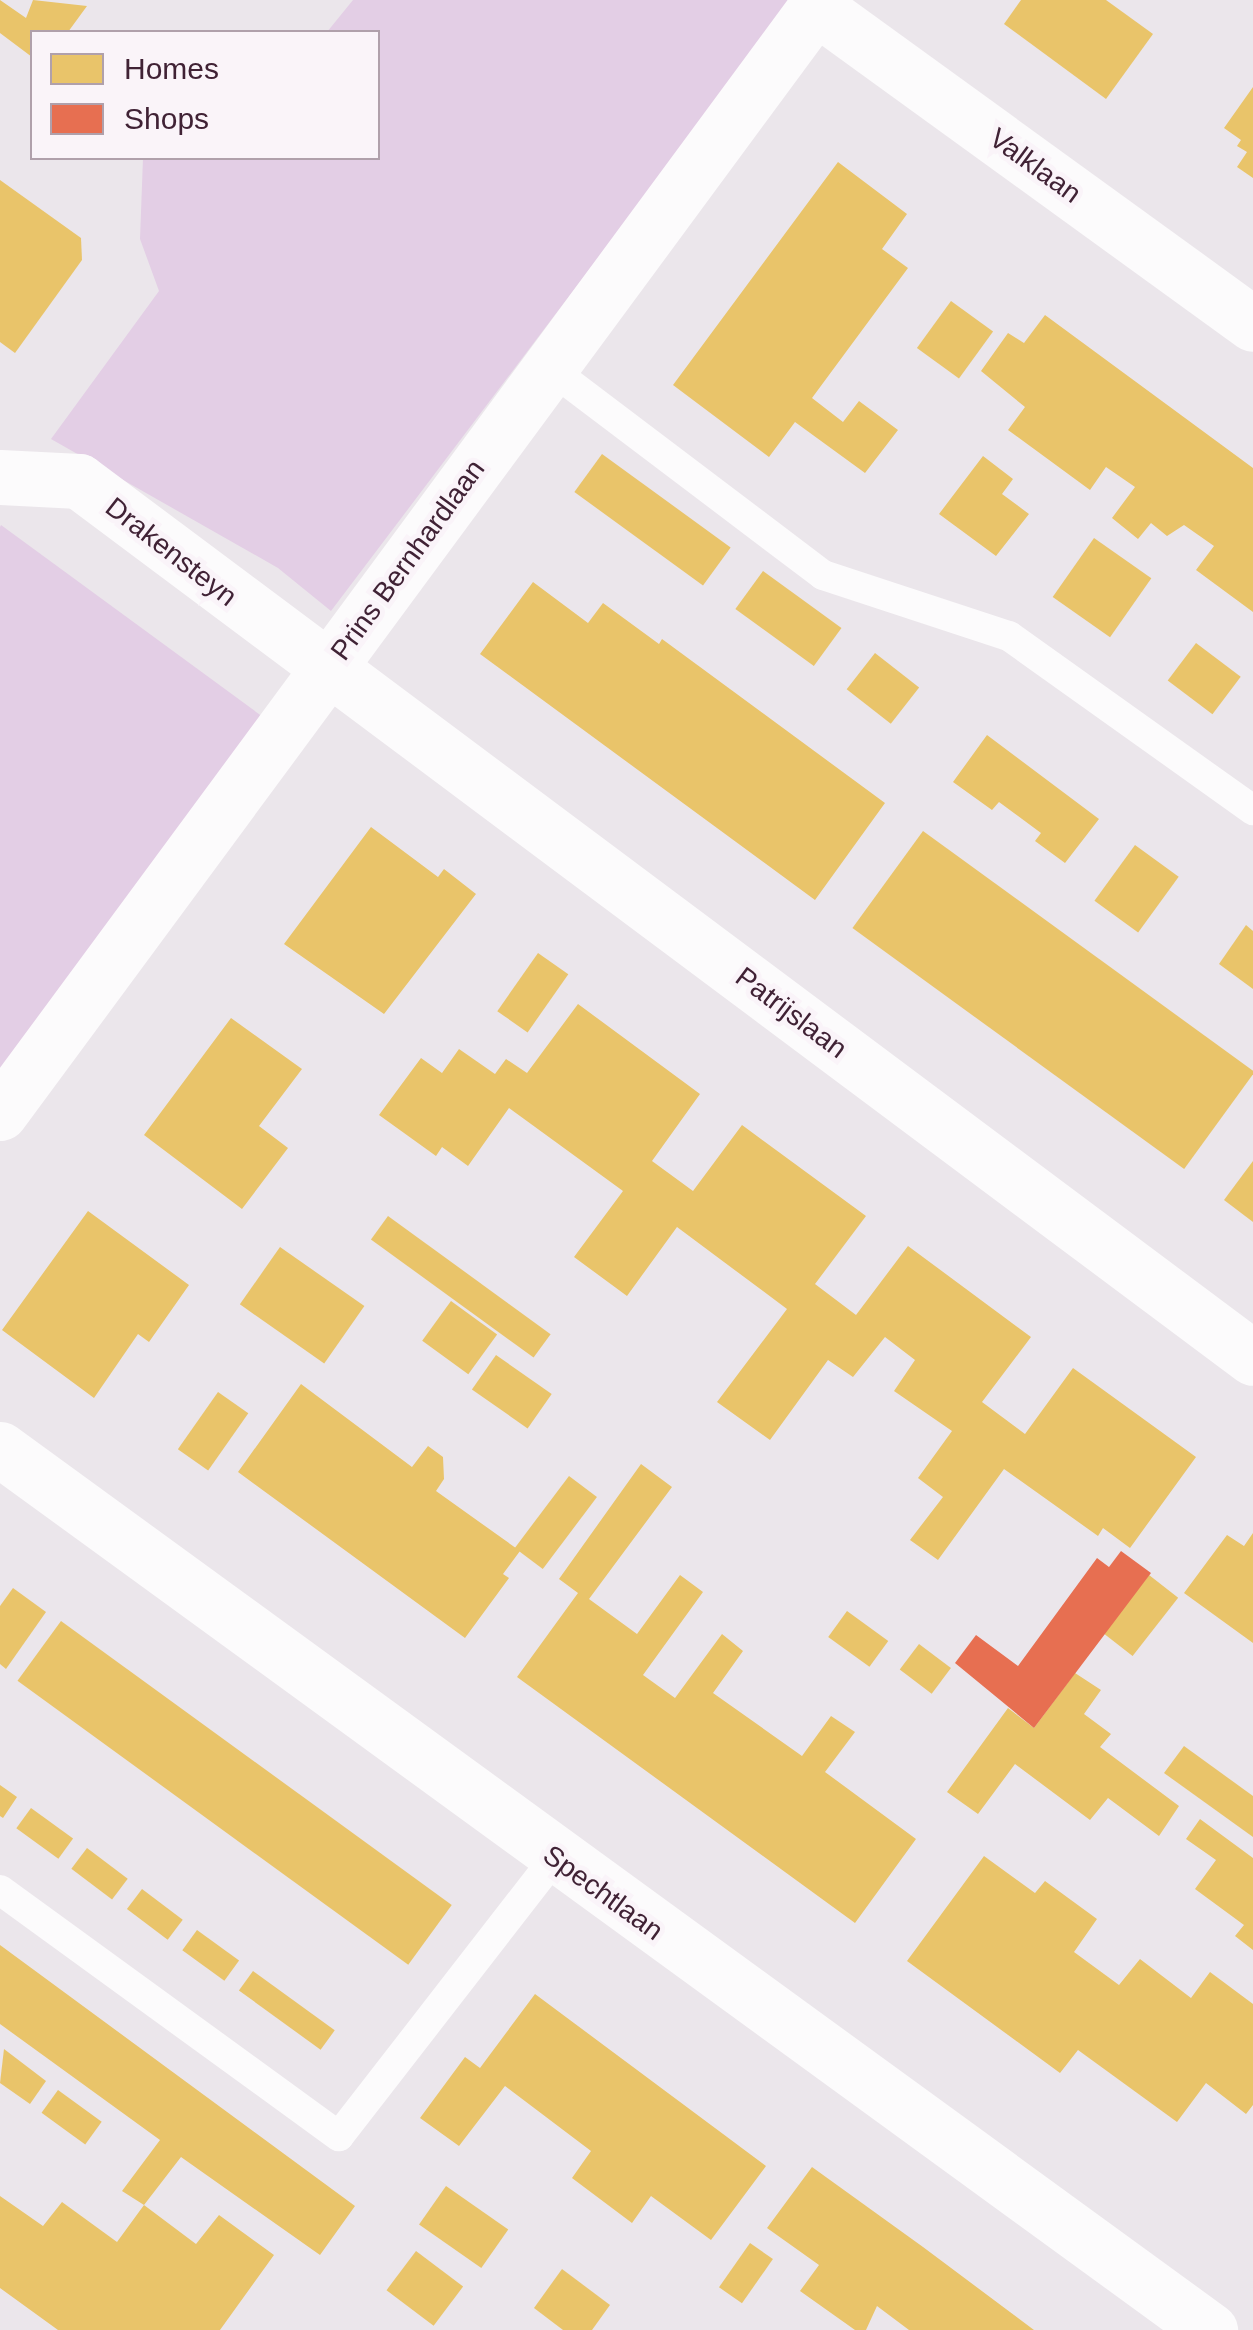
<!DOCTYPE html>
<html>
<head>
<meta charset="utf-8">
<style>
  body { margin:0 }
  #map { position:relative; width:1253px; height:2330px; overflow:hidden; background:#ebe6eb; font-family:Arial,sans-serif }
  div>[style] { position:absolute }
  .green>* { inset:0; background:#e3cee5 }
  .homes>* { inset:0; background:#e9c46a; transform-origin:0 0 }
  .shops>* { inset:0; background:#e76f51 }
  .lane>* { height:30px; margin:-15px; padding:0 15px; transform-origin:15px; border-radius:15px; background:#fcfbfc }
  .street>* { height:55px; margin:-27.5px; padding:0 27.5px; transform-origin:27.5px; border-radius:27.5px; background:#fcfbfc }
  span { translate:-50% -50%; white-space:nowrap; text-align:center; line-height:1.15; -webkit-text-stroke:10px #faf4f9; paint-order:stroke }
  .street-label { font-size:28px; color:#402235 }
  .legend { position:absolute; left:30px; top:30px; width:350px; height:130px; box-sizing:border-box; background:#faf4f9; border:2px solid #b0a0ab; margin:0; padding:12px 18px; list-style:none; font-size:30px; color:#402235 }
  .legend li { display:flex; align-items:center; gap:20px; height:50px }
  .legend b { width:50px; border:2px solid #b0a0ab }
</style>
</head>
<body>
<div id="map">
  <div class="green">
    <i style="clip-path:polygon(353px 0,793px 0,331px 611px,278px 568px,51px 439px,159px 291px,140px 239px,143px 158px,378px 158px,378px 32px,327px 32px)"></i>
    <i style="clip-path:polygon(1px 525px,263px 717px,0 1077px,0 527px)"></i>
  </div>
  <div class="homes">
    <i style="clip-path:polygon(0 0,26px 18px,33px 0,87px 6px,68px 32px,32px 32px,32px 57px,0 33px)"></i>
    <i style="clip-path:polygon(1021px 0,1106px 0,1153px 34px,1106px 99px,1004px 24px)"></i>
    <i style="clip-path:polygon(1253px 87px,1253px 178px,1237px 167px,1247px 152px,1237px 146px,1241px 140px,1224px 128px)"></i>
    <i style="clip-path:polygon(838px 162px,907px 214px,882px 249px,908px 268px,812px 398px,843px 422px,859px 401px,898px 430px,865px 473px,795px 422px,769px 457px,673px 385px)"></i>
    <i style="clip-path:polygon(0 180px,81px 238px,82px 260px,15px 353px,0 342px)"></i>
    <i style="left:951px;top:301px;width:52px;height:58px;rotate:36deg"></i>
    <i style="clip-path:polygon(1045px 315px,1253px 468px,1253px 612px,1196px 570px,1214px 546px,1184px 525px,1167px 536px,1151px 523px,1138px 539px,1112px 518px,1135px 487px,1106px 467px,1090px 490px,1008px 430px,1025px 407px,981px 371px,1008px 333px,1024px 343px)"></i>
    <i style="left:602px;top:454px;width:159px;height:47px;rotate:36deg"></i>
    <i style="clip-path:polygon(983px 456px,1013px 479px,1002px 494px,1029px 514px,996px 556px,939px 514px)"></i>
    <i style="left:1094px;top:538px;width:70px;height:72px;rotate:35deg"></i>
    <i style="left:763px;top:571px;width:97px;height:47px;rotate:36deg"></i>
    <i style="clip-path:polygon(533px 582px,588px 623px,603px 603px,659px 644px,662px 639px,885px 803px,815px 900px,480px 654px)"></i>
    <i style="left:1196px;top:643px;width:56px;height:47px;rotate:37deg"></i>
    <i style="left:875px;top:653px;width:56px;height:46px;rotate:38deg"></i>
    <i style="clip-path:polygon(987px 735px,1099px 819px,1065px 863px,1035px 841px,1041px 833px,999px 802px,992px 810px,953px 782px)"></i>
    <i style="clip-path:polygon(371px 827px,438px 877px,444px 869px,476px 894px,384px 1014px,284px 944px)"></i>
    <i style="left:923px;top:831px;width:410px;height:120px;rotate:36deg"></i>
    <i style="left:1135px;top:845px;width:54px;height:69px;rotate:36deg"></i>
    <i style="clip-path:polygon(1246px 925px,1253px 931px,1253px 989px,1219px 964px)"></i>
    <i style="left:538px;top:953px;width:37px;height:71px;rotate:35deg"></i>
    <i style="clip-path:polygon(578px 1004px,700px 1094px,652px 1161px,693px 1191px,742px 1125px,866px 1216px,815px 1284px,856px 1315px,908px 1246px,1031px 1337px,982px 1402px,1025px 1434px,1073px 1368px,1196px 1457px,1130px 1548px,1103px 1528px,1098px 1536px,1004px 1469px,938px 1560px,910px 1540px,943px 1497px,918px 1478px,952px 1431px,894px 1391px,915px 1360px,885px 1337px,853px 1377px,828px 1360px,770px 1440px,717px 1402px,787px 1309px,677px 1227px,627px 1296px,574px 1257px,623px 1191px,509px 1108px,468px 1166px,442px 1147px,436px 1156px,379px 1115px,421px 1058px,442px 1073px,459px 1049px,495px 1074px,506px 1059px,527px 1073px)"></i>
    <i style="clip-path:polygon(231px 1018px,302px 1069px,259px 1126px,288px 1148px,242px 1209px,144px 1135px)"></i>
    <i style="clip-path:polygon(1253px 1161px,1253px 1222px,1224px 1200px)"></i>
    <i style="clip-path:polygon(88px 1211px,189px 1285px,149px 1342px,138px 1334px,94px 1398px,2px 1330px)"></i>
    <i style="left:388px;top:1216px;width:201px;height:29px;rotate:36deg"></i>
    <i style="left:280px;top:1247px;width:103px;height:70px;rotate:35deg"></i>
    <i style="left:451px;top:1301px;width:57px;height:49px;rotate:36deg"></i>
    <i style="left:496px;top:1355px;width:68px;height:42px;rotate:35deg"></i>
    <i style="clip-path:polygon(301px 1384px,412px 1467px,428px 1446px,443px 1457px,444px 1479px,436px 1491px,520px 1551px,503px 1574px,509px 1578px,465px 1638px,238px 1472px)"></i>
    <i style="left:218px;top:1392px;width:37px;height:70px;rotate:35deg"></i>
    <i style="clip-path:polygon(641px 1464px,672px 1487px,589px 1599px,637px 1634px,680px 1575px,703px 1592px,643px 1675px,675px 1698px,722px 1634px,743px 1651px,713px 1693px,802px 1756px,831px 1716px,855px 1732px,825px 1772px,916px 1839px,855px 1923px,517px 1677px,578px 1593px,559px 1579px)"></i>
    <i style="left:569px;top:1476px;width:35px;height:90px;rotate:37deg"></i>
    <i style="clip-path:polygon(1253px 1533px,1253px 1643px,1184px 1593px,1227px 1535px,1244px 1546px)"></i>
    <i style="left:1149px;top:1575px;width:37px;height:74px;rotate:38deg"></i>
    <i style="clip-path:polygon(13px 1588px,46px 1612px,6px 1669px,0 1664px,0 1606px)"></i>
    <i style="left:847px;top:1611px;width:51px;height:32px;rotate:36deg"></i>
    <i style="left:61px;top:1621px;width:483px;height:74px;rotate:36deg"></i>
    <i style="left:919px;top:1644px;width:40px;height:32px;rotate:37deg"></i>
    <i style="clip-path:polygon(1075px 1673px,1101px 1690px,1084px 1714px,1111px 1734px,1100px 1747px,1179px 1806px,1159px 1836px,1108px 1798px,1090px 1820px,1015px 1764px,978px 1814px,947px 1792px,1008px 1708px,1034px 1728px)"></i>
    <i style="clip-path:polygon(1184px 1746px,1253px 1796px,1253px 1837px,1164px 1773px)"></i>
    <i style="clip-path:polygon(0 1785px,17px 1797px,3px 1818px,0 1816px)"></i>
    <i style="left:31px;top:1808px;width:52px;height:25px;rotate:36deg"></i>
    <i style="clip-path:polygon(1200px 1819px,1253px 1858px,1253px 1950px,1235px 1936px,1244px 1925px,1195px 1889px,1216px 1860px,1186px 1839px)"></i>
    <i style="left:87px;top:1848px;width:51px;height:26px;rotate:37deg"></i>
    <i style="clip-path:polygon(984px 1856px,1035px 1893px,1045px 1881px,1097px 1919px,1074px 1952px,1119px 1985px,1140px 1959px,1191px 1998px,1210px 1972px,1253px 2004px,1253px 2105px,1246px 2114px,1206px 2083px,1177px 2122px,1078px 2050px,1060px 2073px,907px 1961px)"></i>
    <i style="left:142px;top:1889px;width:51px;height:25px;rotate:37deg"></i>
    <i style="left:197px;top:1930px;width:52px;height:25px;rotate:36deg"></i>
    <i style="clip-path:polygon(0 1945px,355px 2206px,320px 2255px,181px 2157px,144px 2205px,122px 2191px,160px 2140px,0 2024px)"></i>
    <i style="left:253px;top:1971px;width:101px;height:24px;rotate:36deg"></i>
    <i style="clip-path:polygon(535px 1994px,766px 2166px,711px 2240px,651px 2196px,632px 2223px,572px 2178px,591px 2151px,505px 2086px,459px 2146px,420px 2118px,465px 2057px,480px 2068px)"></i>
    <i style="clip-path:polygon(4px 2049px,46px 2081px,30px 2104px,0 2083px)"></i>
    <i style="left:58px;top:2090px;width:54px;height:28px;rotate:36deg"></i>
    <i style="clip-path:polygon(812px 2167px,923px 2247px,1034px 2330px,909px 2330px,877px 2306px,866px 2330px,855px 2330px,800px 2291px,819px 2265px,767px 2228px)"></i>
    <i style="left:446px;top:2186px;width:76px;height:47px;rotate:35deg"></i>
    <i style="clip-path:polygon(0 2196px,43px 2226px,62px 2202px,117px 2242px,144px 2205px,196px 2244px,219px 2215px,274px 2255px,220px 2330px,58px 2330px,0 2288px)"></i>
    <i style="left:750px;top:2243px;width:28px;height:54px;rotate:35deg"></i>
    <i style="left:416px;top:2251px;width:59px;height:49px;rotate:37deg"></i>
    <i style="clip-path:polygon(562px 2269px,610px 2305px,592px 2330px,563px 2330px,534px 2308px)"></i>
  </div>
  <div class="shops">
    <i style="clip-path:polygon(1121px 1551px,1151px 1573px,1034px 1728px,955px 1663px,976px 1635px,1018px 1666px,1097px 1558px,1109px 1567px)"></i>
  </div>
  <div class="lane">
    <i style="left:548px;top:367px;width:345px;rotate:37.1deg"></i>
    <i style="left:823px;top:575px;width:196px;rotate:18.2deg"></i>
    <i style="left:1009px;top:636px;width:300px;rotate:35.5deg"></i>
    <i style="left:0;top:1890px;width:419px;rotate:36deg"></i>
    <i style="left:339px;top:2136px;width:352px;rotate:-52.2deg"></i>
  </div>
  <div class="street">
    <i style="left:817px;top:8px;width:538px;rotate:35.93deg"></i>
    <i style="left:0;top:477px;width:79px;rotate:2.9deg"></i>
    <i style="left:79px;top:481px;width:1465px;rotate:36.76deg"></i>
    <i style="left:0;top:1113px;width:1383px;rotate:-53.59deg"></i>
    <i style="left:0;top:1449px;width:1497px;rotate:36.06deg"></i>
  </div>
  <div class="street-label">
    <span style="left:1035px;top:166px;rotate:36deg">Valklaan</span>
    <span style="left:171px;top:552px;rotate:38deg">Drakensteyn</span>
    <span style="left:408px;top:560px;rotate:-54deg">Prins Bernhardlaan</span>
    <span style="left:791px;top:1013px;rotate:37deg">Patrijslaan</span>
    <span style="left:603px;top:1893px;rotate:36deg">Spechtlaan</span>
  </div>
  <ul class="legend">
  <li><b style="height:28px;background:#e9c46a"></b>Homes</li>
  <li><b style="height:28px;background:#e76f51"></b>Shops</li>
  </ul>
</div>
</body>
</html>
